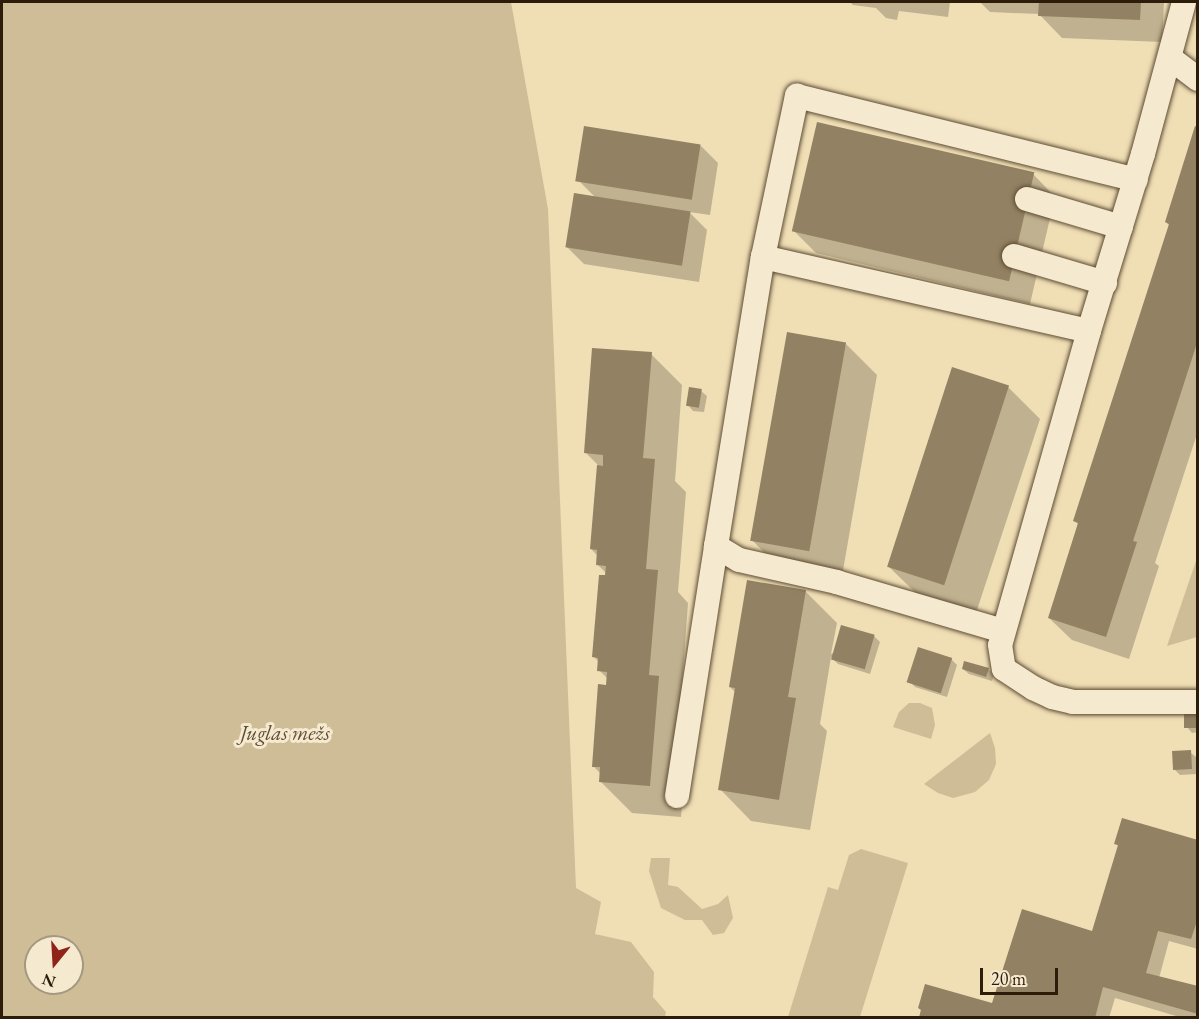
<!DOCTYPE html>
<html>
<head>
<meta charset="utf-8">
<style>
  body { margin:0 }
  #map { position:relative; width:1199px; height:1019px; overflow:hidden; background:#f0deb5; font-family:"EB Garamond",serif }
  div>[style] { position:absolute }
  .green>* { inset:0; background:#cfbd98 }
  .shadow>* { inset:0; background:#0003 }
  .building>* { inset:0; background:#928162; transform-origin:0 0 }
  .roads { filter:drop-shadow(0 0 2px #5d4c34) drop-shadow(0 0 2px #5d4c34) }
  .street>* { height:24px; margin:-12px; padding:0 12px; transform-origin:12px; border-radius:12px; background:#f5eacf }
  span { translate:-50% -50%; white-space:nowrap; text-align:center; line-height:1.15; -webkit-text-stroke:6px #f5eacf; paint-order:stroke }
  .park-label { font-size:21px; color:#5d4c34; font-style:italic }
  .frame { position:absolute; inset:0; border:3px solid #2c1c09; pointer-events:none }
  .north { position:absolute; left:24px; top:935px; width:60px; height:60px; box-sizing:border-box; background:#f5eacf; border:2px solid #a59880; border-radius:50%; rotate:198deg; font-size:16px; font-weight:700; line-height:24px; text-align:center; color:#2c1c09 }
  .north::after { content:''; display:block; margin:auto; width:21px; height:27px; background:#8f2418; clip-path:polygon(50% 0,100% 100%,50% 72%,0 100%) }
  .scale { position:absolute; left:980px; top:968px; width:78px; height:27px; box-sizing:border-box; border:3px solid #2c1c09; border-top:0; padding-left:8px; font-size:18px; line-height:21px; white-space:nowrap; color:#2c1c09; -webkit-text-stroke:4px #f5eacf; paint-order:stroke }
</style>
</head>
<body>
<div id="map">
  <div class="green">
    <i style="clip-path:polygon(evenodd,2px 2px,511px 2px,548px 209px,576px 888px,601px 902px,595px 934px,631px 942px,654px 972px,653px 997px,666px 1012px,665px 1017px,2px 1017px,2px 2px,36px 947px,72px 947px,72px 983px,36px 983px,36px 947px)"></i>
    <i style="clip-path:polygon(1197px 558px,1197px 637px,1167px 646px)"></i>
    <i style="clip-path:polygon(909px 703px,920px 703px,932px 708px,935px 725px,931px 739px,893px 727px,899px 712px)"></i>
    <i style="clip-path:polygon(990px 733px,995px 748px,996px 764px,989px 780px,975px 792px,953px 798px,938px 793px,924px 784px)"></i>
    <i style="clip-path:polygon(861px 849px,908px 863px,860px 1017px,788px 1017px,828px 887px,838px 890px,849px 855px)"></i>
    <i style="clip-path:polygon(651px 858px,670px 858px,668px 885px,678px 887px,702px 909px,718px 904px,728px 895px,733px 918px,724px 933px,713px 935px,702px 920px,685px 920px,661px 908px,649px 871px)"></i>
  </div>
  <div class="shadow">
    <i style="clip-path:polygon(850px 2px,950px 2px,948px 17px,899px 11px,897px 20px,886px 18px,876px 8px,853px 5px)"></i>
    <i style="clip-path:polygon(980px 2px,1164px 2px,1162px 42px,1062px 38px,1039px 14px,990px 12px)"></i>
    <i style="clip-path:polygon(1198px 128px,1198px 431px,1155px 563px,1159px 566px,1129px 659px,1072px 640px,1049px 618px,1079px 525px,1075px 521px,1170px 226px,1166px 222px)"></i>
    <i style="clip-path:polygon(701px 146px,718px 163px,710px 215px,689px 212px,707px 230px,699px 282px,584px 264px,567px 247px,596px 198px,578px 180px)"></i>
    <i style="clip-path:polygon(1033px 174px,1055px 197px,1030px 304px,816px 253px,793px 230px)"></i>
    <i style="clip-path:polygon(846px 344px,877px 375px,841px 582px,783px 572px,752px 540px)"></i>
    <i style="clip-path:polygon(651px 354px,682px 385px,675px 481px,686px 492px,678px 592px,688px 603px,681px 700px,690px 709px,681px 817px,632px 813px,600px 781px,601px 774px,593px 766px,608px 679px,599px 670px,600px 663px,594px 657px,606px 573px,597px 564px,598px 556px,591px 549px,598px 465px,586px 453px)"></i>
    <i style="clip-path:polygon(1008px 387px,1040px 419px,975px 616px,920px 597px,888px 566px)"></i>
    <i style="clip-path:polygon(701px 391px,707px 396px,704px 412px,693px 411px,688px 405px)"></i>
    <i style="clip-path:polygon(805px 591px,837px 623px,831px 654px,874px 636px,880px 642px,870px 674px,838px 664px,831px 657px,820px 724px,827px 731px,810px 830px,751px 821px,720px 789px,736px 693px,730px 687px)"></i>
    <i style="clip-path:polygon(951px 659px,957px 665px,947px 697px,915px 687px,909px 681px)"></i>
    <i style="clip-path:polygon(963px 669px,988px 669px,994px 674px,992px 681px,969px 674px)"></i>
    <i style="clip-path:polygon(1198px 713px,1198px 732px,1192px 733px,1187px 727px)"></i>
    <i style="clip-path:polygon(1190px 752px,1196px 757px,1197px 774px,1180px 775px,1175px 770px)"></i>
    <i style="clip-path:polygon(1198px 841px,1198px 949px,1169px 941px,1159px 978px,1198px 988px,1198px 1018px,1183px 1018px,1115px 998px,1109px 1018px,919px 1018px,927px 986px,993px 1005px,1093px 933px,1119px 847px,1115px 843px)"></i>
  </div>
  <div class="building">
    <i style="clip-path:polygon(1039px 2px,1141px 2px,1140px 20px,1038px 16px)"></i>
    <i style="left:817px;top:122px;width:223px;height:112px;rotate:13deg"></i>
    <i style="left:584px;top:126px;width:118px;height:56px;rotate:9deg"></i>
    <i style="clip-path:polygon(1195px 126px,1198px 127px,1198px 340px,1133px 541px,1137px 542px,1106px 637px,1048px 618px,1078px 523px,1073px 521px,1169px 224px,1165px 222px)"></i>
    <i style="left:574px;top:193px;width:118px;height:55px;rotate:9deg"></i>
    <i style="left:787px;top:332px;width:60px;height:212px;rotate:10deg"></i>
    <i style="clip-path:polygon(592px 348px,652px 352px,643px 458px,655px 459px,646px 569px,658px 570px,649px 675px,659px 676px,650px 786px,599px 782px,600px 767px,592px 767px,598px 684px,606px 685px,607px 672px,597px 671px,598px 658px,592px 657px,599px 575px,605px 575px,606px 566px,596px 565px,597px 550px,590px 549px,597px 465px,603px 466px,603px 455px,584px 453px)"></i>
    <i style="left:952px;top:367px;width:60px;height:210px;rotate:18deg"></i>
    <i style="left:689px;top:387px;width:13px;height:19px;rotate:9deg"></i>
    <i style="clip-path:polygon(747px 580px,806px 590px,788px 697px,796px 698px,779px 800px,718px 790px,735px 688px,729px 687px)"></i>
    <i style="left:841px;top:625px;width:35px;height:36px;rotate:16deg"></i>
    <i style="left:918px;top:647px;width:36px;height:37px;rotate:18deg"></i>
    <i style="clip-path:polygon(964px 661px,989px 668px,986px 677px,962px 669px)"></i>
    <i style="left:1184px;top:712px;width:14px;height:16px"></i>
    <i style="left:1191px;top:750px;width:19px;height:19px;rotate:87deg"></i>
    <i style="clip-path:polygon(1122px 818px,1198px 840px,1198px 918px,1191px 939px,1158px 931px,1146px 973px,1198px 986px,1198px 1014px,1103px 987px,1095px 1018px,919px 1018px,921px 1010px,918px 1008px,925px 984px,992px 1003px,1022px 909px,1092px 931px,1118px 845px,1114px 844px)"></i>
  </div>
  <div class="roads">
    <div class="street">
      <i style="left:1184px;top:2px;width:157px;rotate:105.1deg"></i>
      <i style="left:1143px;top:154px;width:185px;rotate:107deg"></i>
      <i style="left:1089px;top:331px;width:326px;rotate:105.8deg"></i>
      <i style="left:1000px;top:645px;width:24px;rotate:81deg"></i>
      <i style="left:1004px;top:669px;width:35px;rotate:33deg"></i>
      <i style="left:1033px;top:688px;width:21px;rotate:25deg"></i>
      <i style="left:1052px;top:697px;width:22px;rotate:13deg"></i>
      <i style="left:1073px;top:702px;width:125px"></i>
      <i style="left:1170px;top:58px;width:35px;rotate:37deg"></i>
      <i style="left:1027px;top:199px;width:98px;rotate:16.6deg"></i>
      <i style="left:1014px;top:256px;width:95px;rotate:16.5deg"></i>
      <i style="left:763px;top:257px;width:334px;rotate:12.8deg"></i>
      <i style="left:1003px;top:631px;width:173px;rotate:-163.6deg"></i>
      <i style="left:837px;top:582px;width:100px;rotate:-167.3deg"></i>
      <i style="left:739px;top:560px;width:27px;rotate:-149deg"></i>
      <i style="left:716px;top:546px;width:293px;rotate:-80.8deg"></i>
      <i style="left:763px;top:257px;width:165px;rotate:-78.1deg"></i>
      <i style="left:797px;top:96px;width:349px;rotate:13.9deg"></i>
      <i style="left:677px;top:796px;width:253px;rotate:-81.1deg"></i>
    </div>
  </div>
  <div class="park-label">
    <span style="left:285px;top:733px">Juglas mežs</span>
  </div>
  <div class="frame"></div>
  <div class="north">N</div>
  <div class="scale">20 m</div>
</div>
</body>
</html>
